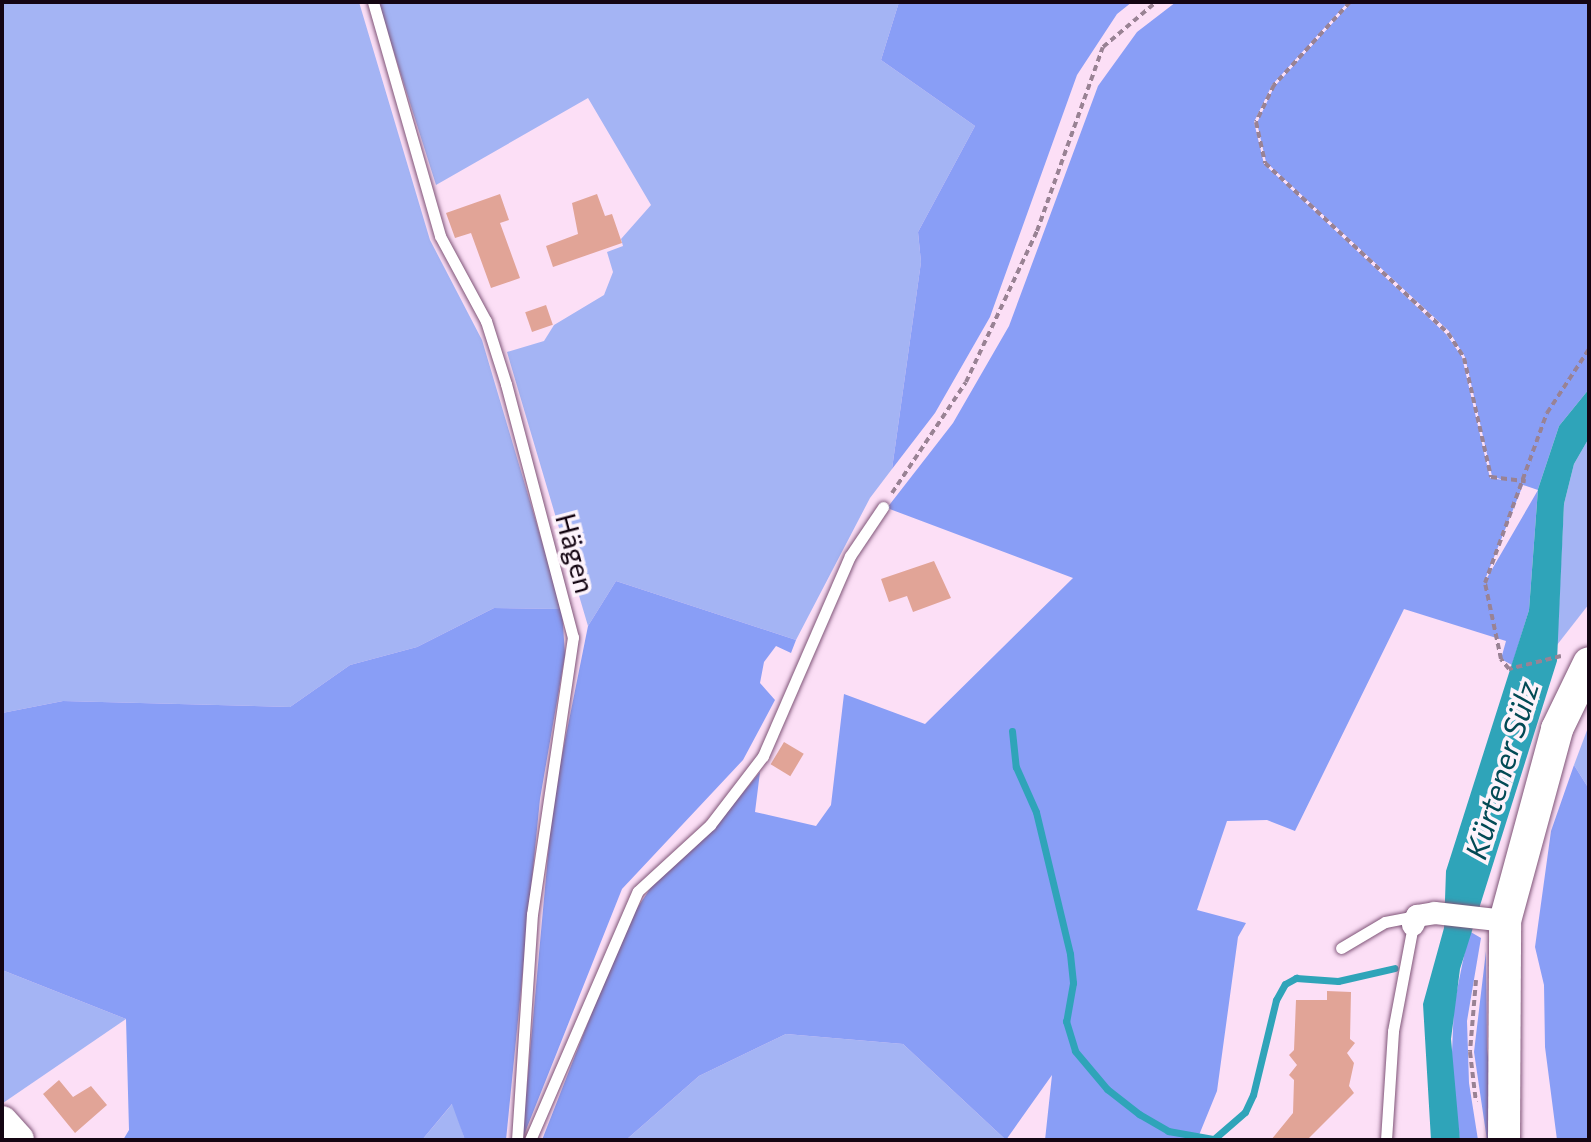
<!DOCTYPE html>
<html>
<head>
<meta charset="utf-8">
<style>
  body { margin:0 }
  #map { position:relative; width:1591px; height:1142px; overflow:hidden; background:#fcdff6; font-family:Commissioner,sans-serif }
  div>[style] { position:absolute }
  .green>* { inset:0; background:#a4b4f4 }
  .forest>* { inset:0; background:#899ef6 }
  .water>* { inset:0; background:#2fa4b9 }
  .stream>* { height:7px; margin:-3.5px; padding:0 3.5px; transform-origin:3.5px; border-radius:3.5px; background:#2fa4b9 }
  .building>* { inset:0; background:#e1a497; transform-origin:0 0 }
  .path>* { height:4px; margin-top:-2px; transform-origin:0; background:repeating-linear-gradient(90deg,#998294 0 6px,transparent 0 10px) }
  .roads { filter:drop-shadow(0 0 2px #7f5578) drop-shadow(0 0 2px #7f5578) }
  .lane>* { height:11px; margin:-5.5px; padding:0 5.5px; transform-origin:5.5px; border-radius:5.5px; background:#fff }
  .street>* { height:22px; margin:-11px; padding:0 11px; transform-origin:11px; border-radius:11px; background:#fff }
  .secondary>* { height:32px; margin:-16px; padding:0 16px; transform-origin:16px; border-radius:16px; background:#fff }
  span { translate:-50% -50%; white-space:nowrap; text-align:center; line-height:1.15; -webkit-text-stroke:7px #fdf3fb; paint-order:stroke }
  .street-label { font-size:28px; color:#140512 }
  .water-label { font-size:30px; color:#024954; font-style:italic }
  .frame { position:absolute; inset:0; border:4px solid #140512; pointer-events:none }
</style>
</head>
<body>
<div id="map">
  <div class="green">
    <i style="clip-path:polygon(2px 2px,359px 2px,430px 240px,482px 340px,562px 609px,494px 608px,417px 647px,350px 665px,290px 707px,63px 701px,2px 713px)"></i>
    <i style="clip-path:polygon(378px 2px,899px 2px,881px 60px,975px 126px,918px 232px,921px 262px,892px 469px,870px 498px,796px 640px,616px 581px,588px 626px,507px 352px,544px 341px,554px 325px,604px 295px,613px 272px,607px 252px,623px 246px,621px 239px,651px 205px,588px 98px,436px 185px)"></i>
    <i style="clip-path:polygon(1589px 438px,1589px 604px,1557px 645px,1564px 504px,1574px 464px)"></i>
    <i style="clip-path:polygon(1589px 725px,1589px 789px,1574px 765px)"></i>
    <i style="clip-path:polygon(2px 970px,126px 1019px,3px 1103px)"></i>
    <i style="clip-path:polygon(786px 1034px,903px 1044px,1006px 1140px,626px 1140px,699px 1076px)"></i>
    <i style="clip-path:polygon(453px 1103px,465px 1140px,422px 1140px)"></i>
  </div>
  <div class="forest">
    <i style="clip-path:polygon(899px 2px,1132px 2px,1117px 14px,1077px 75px,990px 317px,935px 413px,892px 469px,921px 262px,918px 232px,975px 126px,881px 60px)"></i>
    <i style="clip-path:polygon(evenodd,1176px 2px,1348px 2px,1272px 85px,1254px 122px,1264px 164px,1446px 334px,1462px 357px,1490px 478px,1503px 480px,1492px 476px,1465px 357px,1449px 331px,1266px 162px,1257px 123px,1274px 87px,1352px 2px,1589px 2px,1589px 389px,1559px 426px,1538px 489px,1529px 610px,1512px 665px,1501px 659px,1506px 641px,1404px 609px,1295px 831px,1267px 820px,1227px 821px,1197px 910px,1246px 923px,1238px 937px,1217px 1091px,1197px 1140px,1045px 1140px,1052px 1075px,1006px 1140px,903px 1044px,786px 1034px,699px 1076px,626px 1140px,542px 1140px,627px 923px,656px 880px,723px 817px,760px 772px,755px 812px,816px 826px,831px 805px,844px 694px,925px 724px,1073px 578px,887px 508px,953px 423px,1009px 326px,1098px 86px,1137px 32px,1176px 2px,1523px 485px,1538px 490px,1484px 583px,1484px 582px,1523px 485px)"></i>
    <i style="clip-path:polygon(616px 581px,796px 640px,791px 653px,776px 646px,764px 662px,760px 683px,775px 700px,743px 760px,622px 889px,522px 1140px,553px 800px,588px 626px)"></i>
    <i style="clip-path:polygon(494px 608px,562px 609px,565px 655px,540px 799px,506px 1140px,465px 1140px,452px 1104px,422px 1140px,123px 1140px,129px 1130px,126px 1019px,2px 970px,2px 713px,63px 701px,290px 707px,350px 665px,417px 647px)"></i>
    <i style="clip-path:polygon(1574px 765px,1589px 789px,1589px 1140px,1557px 1140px,1545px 1047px,1544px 985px,1535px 947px,1551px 831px)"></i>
    <i style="clip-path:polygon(1469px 931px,1481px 938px,1467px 1021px,1469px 1083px,1478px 1140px,1460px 1140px,1451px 1076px,1454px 1005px)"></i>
    <i style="clip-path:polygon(1486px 951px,1487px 1049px,1498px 1140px,1487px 1140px,1474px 1052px)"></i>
  </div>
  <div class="water">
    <i style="clip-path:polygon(1589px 389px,1589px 438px,1574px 464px,1564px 504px,1557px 661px,1460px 969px,1451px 1039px,1460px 1140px,1431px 1140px,1423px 1004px,1444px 928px,1446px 871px,1529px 610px,1538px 489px,1559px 426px)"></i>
  </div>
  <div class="stream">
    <i style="left:1012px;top:731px;width:36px;rotate:84deg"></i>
    <i style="left:1016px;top:767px;width:49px;rotate:66deg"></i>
    <i style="left:1036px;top:812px;width:146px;rotate:76.5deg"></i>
    <i style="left:1070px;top:954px;width:29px;rotate:84deg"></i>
    <i style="left:1073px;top:983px;width:39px;rotate:100deg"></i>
    <i style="left:1066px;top:1021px;width:31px;rotate:73deg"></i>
    <i style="left:1075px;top:1051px;width:50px;rotate:49.9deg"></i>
    <i style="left:1107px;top:1089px;width:41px;rotate:38deg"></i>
    <i style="left:1139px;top:1114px;width:34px;rotate:30deg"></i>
    <i style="left:1168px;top:1131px;width:47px;rotate:9.9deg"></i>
    <i style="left:1214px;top:1139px;width:41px;rotate:-41.1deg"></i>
    <i style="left:1245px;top:1112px;width:19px;rotate:-65deg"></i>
    <i style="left:1253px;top:1095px;width:98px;rotate:-76.4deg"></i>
    <i style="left:1276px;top:1000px;width:18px;rotate:-61deg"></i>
    <i style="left:1285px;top:984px;width:13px;rotate:-29deg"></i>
    <i style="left:1296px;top:978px;width:42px;rotate:4.1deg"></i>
    <i style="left:1338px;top:981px;width:58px;rotate:-12.8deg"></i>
  </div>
  <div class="building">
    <i style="clip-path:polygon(500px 194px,509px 220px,500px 223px,520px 278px,491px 288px,471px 233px,455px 238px,446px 213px)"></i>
    <i style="clip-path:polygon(597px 194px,605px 216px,612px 214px,622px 243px,553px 267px,546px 246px,578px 234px,572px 203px)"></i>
    <i style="left:546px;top:305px;width:21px;height:22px;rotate:71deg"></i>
    <i style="clip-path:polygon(934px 561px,951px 598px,913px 612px,907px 596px,889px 602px,881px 579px)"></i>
    <i style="left:784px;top:742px;width:23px;height:26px;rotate:31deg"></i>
    <i style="clip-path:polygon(1327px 991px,1351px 992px,1350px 1039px,1355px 1043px,1347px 1053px,1354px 1063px,1349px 1086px,1354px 1093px,1307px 1140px,1271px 1140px,1293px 1113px,1294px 1080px,1289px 1075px,1297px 1065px,1289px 1055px,1294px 1050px,1296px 1000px,1327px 1000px)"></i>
    <i style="clip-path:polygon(59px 1080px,73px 1097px,91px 1086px,107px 1105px,75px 1133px,43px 1094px)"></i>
  </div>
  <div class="path">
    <i style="left:1350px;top:2px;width:113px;rotate:132.5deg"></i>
    <i style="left:1274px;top:85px;width:41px;rotate:115.9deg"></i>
    <i style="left:1256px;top:122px;width:42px;rotate:77.6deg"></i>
    <i style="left:1265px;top:163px;width:250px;rotate:42.9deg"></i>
    <i style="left:1448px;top:333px;width:30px;rotate:57deg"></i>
    <i style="left:1464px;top:358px;width:122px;rotate:77.2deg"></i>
    <i style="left:1491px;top:477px;width:35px;rotate:7deg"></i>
    <i style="left:892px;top:493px;width:133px;rotate:-56.3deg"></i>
    <i style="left:966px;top:382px;width:167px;rotate:-64.8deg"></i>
    <i style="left:1037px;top:231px;width:195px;rotate:-70.3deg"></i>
    <i style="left:1103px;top:47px;width:70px;rotate:-40.3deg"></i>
    <i style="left:1561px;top:656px;width:54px;rotate:166deg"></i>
    <i style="left:1509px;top:669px;width:13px;rotate:-129deg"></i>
    <i style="left:1501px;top:659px;width:78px;rotate:-101.9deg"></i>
    <i style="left:1485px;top:583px;width:181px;rotate:-70deg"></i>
    <i style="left:1547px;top:413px;width:77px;rotate:-56.7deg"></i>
    <i style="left:1476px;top:980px;width:72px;rotate:94.8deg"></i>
    <i style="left:1470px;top:1052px;width:50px;rotate:83.2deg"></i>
  </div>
  <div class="roads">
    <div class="lane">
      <i style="left:373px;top:2px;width:243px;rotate:74deg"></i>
      <i style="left:440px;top:236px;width:97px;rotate:61.6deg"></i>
      <i style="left:486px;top:321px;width:66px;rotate:72.4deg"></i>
      <i style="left:506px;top:384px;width:262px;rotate:75.2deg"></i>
      <i style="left:573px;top:637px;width:280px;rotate:98.4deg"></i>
      <i style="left:532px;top:914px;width:226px;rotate:93.8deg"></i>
      <i style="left:1341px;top:948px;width:51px;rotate:-30.6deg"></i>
      <i style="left:1385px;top:922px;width:32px;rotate:-11deg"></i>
      <i style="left:530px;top:1140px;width:271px;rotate:-66.6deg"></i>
      <i style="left:638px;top:891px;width:98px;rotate:-42.5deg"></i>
      <i style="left:710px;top:825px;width:87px;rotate:-52.5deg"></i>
      <i style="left:763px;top:756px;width:218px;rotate:-66.5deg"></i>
      <i style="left:850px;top:556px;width:59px;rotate:-56deg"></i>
      <i style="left:1386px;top:1140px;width:109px;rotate:-86.3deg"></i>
      <i style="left:1393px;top:1031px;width:108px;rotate:-79.3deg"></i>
    </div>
    <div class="street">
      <i style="left:1413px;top:925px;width:10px;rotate:-66deg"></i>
      <i style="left:1417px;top:916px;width:18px;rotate:-9deg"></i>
      <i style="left:1435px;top:913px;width:70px;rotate:6.5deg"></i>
    </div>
    <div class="secondary">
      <i style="left:2px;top:1122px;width:24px;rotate:48deg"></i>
      <i style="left:1504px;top:1140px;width:219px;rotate:-89.7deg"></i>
      <i style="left:1505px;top:921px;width:199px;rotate:-74.8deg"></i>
      <i style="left:1557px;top:729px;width:73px;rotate:-64.1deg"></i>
    </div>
  </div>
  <div class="street-label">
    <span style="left:576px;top:553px;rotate:75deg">Hägen</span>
  </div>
  <div class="water-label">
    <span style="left:1501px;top:770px;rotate:-73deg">Kürtener Sülz</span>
  </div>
  <div class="frame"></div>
</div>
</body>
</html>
